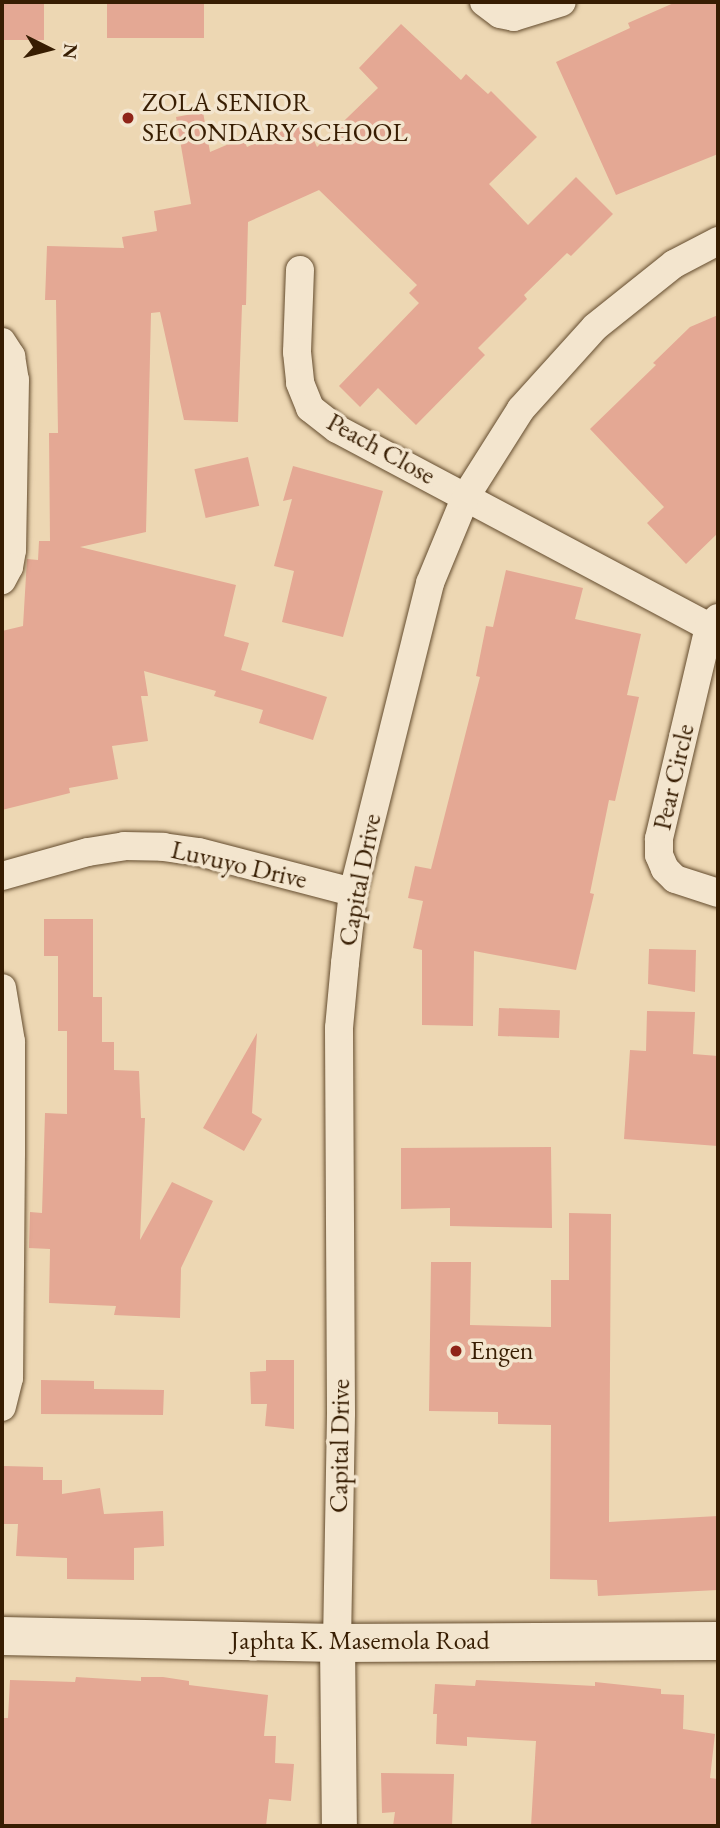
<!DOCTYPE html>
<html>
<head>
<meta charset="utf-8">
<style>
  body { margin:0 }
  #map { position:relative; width:720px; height:1828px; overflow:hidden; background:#edd7b3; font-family:"EB Garamond",serif }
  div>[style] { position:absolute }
  .building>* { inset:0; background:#e4a894; transform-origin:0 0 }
  .roads { filter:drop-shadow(0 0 2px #644c2e) drop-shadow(0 0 2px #644c2e) }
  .minor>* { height:28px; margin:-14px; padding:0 14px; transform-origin:14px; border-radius:14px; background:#f3e5ce }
  .tertiary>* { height:35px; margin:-17.5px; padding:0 17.5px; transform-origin:17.5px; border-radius:17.5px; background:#f3e5ce }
  .secondary>* { height:38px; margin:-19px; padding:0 19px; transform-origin:19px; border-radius:19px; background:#f3e5ce }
  .dots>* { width:19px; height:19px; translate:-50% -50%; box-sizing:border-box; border:4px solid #f3e5ce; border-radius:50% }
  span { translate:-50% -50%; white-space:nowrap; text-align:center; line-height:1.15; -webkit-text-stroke:7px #f3e5ce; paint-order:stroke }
  .poi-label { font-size:26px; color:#371d02 }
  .left { translate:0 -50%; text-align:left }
  .street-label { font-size:26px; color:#371d02 }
  .frame { position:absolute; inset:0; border:4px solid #371d02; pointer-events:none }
  .north { position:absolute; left:14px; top:14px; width:70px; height:70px; -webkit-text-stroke:5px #f3e5ce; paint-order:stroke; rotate:96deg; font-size:19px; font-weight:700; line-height:28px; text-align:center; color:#371d02 }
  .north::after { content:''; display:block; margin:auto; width:24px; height:32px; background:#371d02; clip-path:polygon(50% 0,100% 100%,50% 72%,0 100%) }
</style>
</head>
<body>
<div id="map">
  <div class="building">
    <i style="left:2px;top:2px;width:42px;height:38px"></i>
    <i style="left:107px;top:2px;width:97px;height:36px"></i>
    <i style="clip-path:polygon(676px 2px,718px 2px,718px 154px,616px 195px,556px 62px,630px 28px,628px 23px)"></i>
    <i style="clip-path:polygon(401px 24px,461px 80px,466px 74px,488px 94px,491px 91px,537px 137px,489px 184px,528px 225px,576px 177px,613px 214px,571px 256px,567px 253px,524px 295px,527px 299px,478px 348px,485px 355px,416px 425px,378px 388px,360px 407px,339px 386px,419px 303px,409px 293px,417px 285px,319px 190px,248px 222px,246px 305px,242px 305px,238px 422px,184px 420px,160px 312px,151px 313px,146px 532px,80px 547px,236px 585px,224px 636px,249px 643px,241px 670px,327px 697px,313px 740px,259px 723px,263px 710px,214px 696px,216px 691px,144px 671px,148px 696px,141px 696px,148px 741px,112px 746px,118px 779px,69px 788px,70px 793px,2px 810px,2px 631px,23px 626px,27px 559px,38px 560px,39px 541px,50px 541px,49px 433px,58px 433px,56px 300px,45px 300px,47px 246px,124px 248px,122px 237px,157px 231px,154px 211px,191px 204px,176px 117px,203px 112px,210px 152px,243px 138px,247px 147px,305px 121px,317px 147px,378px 88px,359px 68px)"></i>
    <i style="clip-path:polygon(718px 315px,718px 533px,686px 564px,647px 523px,664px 507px,590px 429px,656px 365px,653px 363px,690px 327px)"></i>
    <i style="left:248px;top:457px;width:50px;height:55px;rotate:77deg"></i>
    <i style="clip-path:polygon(293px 466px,383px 491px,343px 637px,282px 622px,294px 571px,274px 566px,292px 499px,283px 501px)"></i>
    <i style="clip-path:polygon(506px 570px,583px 588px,575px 619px,641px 634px,627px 695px,639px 697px,615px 801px,609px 800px,590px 893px,594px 894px,576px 970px,474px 951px,473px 1026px,422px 1025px,422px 950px,413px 948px,423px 901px,408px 898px,415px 866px,431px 869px,480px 677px,476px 676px,486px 626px,493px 627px)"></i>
    <i style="clip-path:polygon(44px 919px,93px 919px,93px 997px,102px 997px,102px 1042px,114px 1042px,114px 1070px,139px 1071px,141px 1118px,145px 1118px,140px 1240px,172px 1182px,213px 1201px,181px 1268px,180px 1318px,114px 1315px,116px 1306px,49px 1303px,50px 1249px,29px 1248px,30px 1212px,42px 1213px,45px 1113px,67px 1114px,67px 1031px,58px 1031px,58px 956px,44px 956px)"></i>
    <i style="clip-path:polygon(649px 949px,696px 950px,695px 992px,648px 984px)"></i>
    <i style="left:499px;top:1008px;width:61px;height:28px;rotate:2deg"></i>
    <i style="clip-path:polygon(647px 1011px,695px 1012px,693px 1054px,718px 1056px,718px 1146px,624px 1139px,630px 1050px,646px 1051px)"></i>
    <i style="clip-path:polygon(257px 1033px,252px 1113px,262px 1119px,244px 1151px,203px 1128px)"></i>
    <i style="clip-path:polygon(551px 1147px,552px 1228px,450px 1226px,450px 1208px,401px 1209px,401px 1148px)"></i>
    <i style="clip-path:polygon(569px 1213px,611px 1214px,609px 1522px,718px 1516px,718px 1590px,598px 1596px,597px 1580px,550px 1579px,551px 1425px,498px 1424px,498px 1412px,429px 1411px,431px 1262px,471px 1262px,470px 1325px,551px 1327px,551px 1280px,569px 1280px)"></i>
    <i style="clip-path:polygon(266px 1360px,294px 1360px,294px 1429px,265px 1426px,267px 1404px,251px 1404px,250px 1372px,266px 1371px)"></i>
    <i style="clip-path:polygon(41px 1380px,94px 1381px,94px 1389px,164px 1390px,163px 1415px,41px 1414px)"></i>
    <i style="clip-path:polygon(4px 1466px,43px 1467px,43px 1480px,62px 1480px,62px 1494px,100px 1488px,104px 1514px,163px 1511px,164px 1546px,134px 1548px,134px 1580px,67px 1579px,67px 1558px,16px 1556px,18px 1524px,3px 1524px)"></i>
    <i style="clip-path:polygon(76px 1677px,141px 1681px,141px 1677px,163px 1677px,189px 1681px,189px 1685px,268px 1695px,264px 1736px,276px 1736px,275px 1763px,294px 1764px,291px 1801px,269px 1799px,266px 1826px,2px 1826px,2px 1718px,8px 1718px,10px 1680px,75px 1682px)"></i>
    <i style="clip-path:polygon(476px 1680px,595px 1686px,595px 1682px,661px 1689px,661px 1694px,684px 1695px,683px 1729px,715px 1734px,710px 1778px,718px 1779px,716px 1826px,531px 1826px,536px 1741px,467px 1737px,467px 1746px,436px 1744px,437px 1714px,433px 1714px,435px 1684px,475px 1686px)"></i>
    <i style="clip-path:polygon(381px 1773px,454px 1774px,452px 1826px,393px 1826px,395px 1812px,382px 1813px)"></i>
  </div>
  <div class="roads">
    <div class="minor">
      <i style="left:484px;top:2px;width:20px;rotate:37deg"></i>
      <i style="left:500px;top:14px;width:14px;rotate:12deg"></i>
      <i style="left:514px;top:17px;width:50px;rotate:-17.4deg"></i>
      <i style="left:300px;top:270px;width:82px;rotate:92.1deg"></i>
      <i style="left:297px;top:352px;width:31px;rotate:84deg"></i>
      <i style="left:300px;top:383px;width:27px;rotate:68deg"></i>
      <i style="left:310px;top:408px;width:34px;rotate:38deg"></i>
      <i style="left:337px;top:429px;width:421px;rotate:28deg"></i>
      <i style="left:2px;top:342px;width:17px;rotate:57deg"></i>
      <i style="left:11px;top:356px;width:24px;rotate:81deg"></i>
      <i style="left:15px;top:380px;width:170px;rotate:91deg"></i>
      <i style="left:12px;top:550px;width:17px;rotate:100deg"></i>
      <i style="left:9px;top:567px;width:15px;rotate:118deg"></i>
      <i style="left:718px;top:618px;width:13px;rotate:135deg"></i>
      <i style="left:709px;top:627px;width:218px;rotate:103.3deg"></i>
      <i style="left:659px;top:839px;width:16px;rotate:90deg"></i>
      <i style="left:659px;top:855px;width:15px;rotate:67deg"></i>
      <i style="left:665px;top:869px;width:14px;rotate:45deg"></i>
      <i style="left:675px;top:879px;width:45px;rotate:18deg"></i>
      <i style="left:2px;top:876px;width:89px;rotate:-15.6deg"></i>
      <i style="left:88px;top:852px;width:36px;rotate:-9deg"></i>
      <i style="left:124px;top:846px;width:39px;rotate:1deg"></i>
      <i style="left:163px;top:847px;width:36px;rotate:8deg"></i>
      <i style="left:199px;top:852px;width:159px;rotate:14.6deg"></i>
      <i style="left:2px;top:988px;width:55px;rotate:80.5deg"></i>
      <i style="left:11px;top:1042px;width:111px;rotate:90deg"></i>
      <i style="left:11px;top:1153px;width:225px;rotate:90.5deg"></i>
      <i style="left:9px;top:1378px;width:30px;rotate:104deg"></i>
      <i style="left:337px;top:1643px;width:230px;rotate:-89deg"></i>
      <i style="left:341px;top:1413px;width:385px;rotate:-90.3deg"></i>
      <i style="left:339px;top:1028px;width:65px;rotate:-84.7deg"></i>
      <i style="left:345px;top:963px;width:71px;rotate:-83.6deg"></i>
      <i style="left:353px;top:892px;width:318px;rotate:-76deg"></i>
      <i style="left:430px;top:583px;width:94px;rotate:-67.5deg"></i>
      <i style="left:466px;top:496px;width:103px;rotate:-57.7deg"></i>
      <i style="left:521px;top:409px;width:110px;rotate:-47.9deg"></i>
      <i style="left:595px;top:327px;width:101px;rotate:-38.6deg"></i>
      <i style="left:674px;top:264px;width:50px;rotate:-27.6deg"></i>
    </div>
    <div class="tertiary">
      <i style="left:337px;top:1643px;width:183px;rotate:89.4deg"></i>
    </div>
    <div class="secondary">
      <i style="left:2px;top:1636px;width:335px;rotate:1.2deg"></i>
      <i style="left:337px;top:1643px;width:381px;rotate:-0.3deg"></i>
    </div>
  </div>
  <div class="dots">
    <i style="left:128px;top:118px;background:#8f2418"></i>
    <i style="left:456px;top:1351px;background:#8f2418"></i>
  </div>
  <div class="poi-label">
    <span class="left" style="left:142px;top:118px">ZOLA SENIOR<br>SECONDARY SCHOOL</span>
    <span class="left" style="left:470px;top:1351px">Engen</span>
  </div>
  <div class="street-label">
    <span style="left:381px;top:449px;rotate:29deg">Peach Close</span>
    <span style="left:674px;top:777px;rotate:-77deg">Pear Circle</span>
    <span style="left:239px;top:865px;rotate:13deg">Luvuyo Drive</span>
    <span style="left:360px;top:880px;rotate:-79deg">Capital Drive</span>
    <span style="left:340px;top:1446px;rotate:-89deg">Capital Drive</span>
    <span style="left:360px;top:1641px">Japhta K. Masemola Road</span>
  </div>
  <div class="frame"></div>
  <div class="north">N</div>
</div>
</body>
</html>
